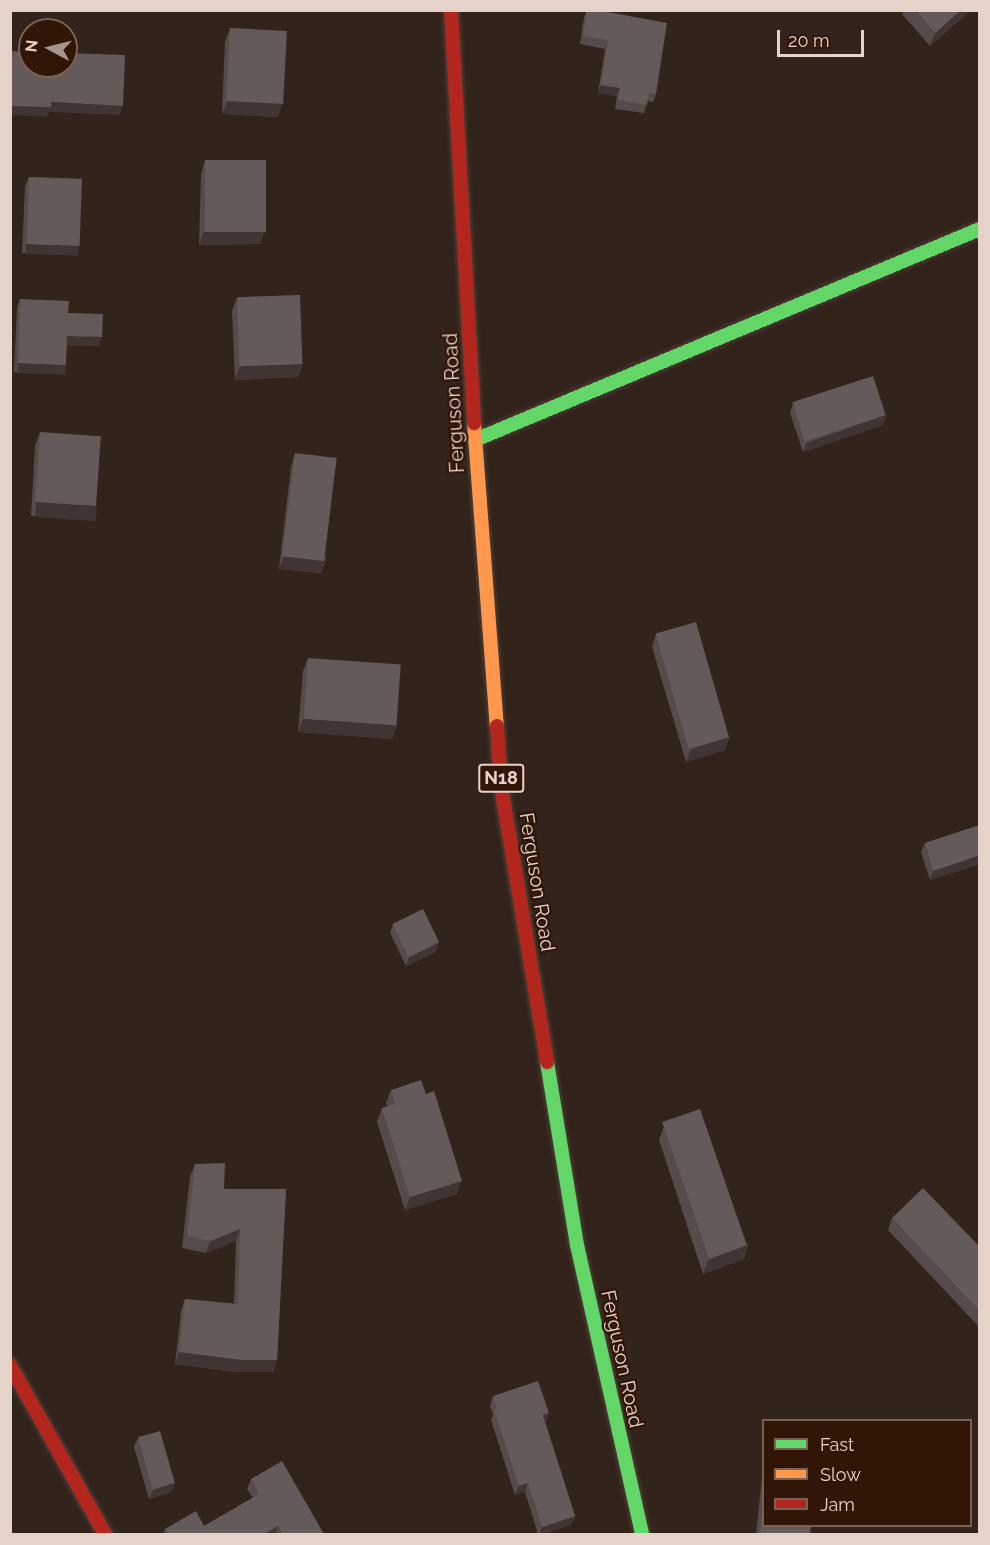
<!DOCTYPE html>
<html>
<head>
<meta charset="utf-8">
<style>
  body { margin:0 }
  #map { position:relative; width:990px; height:1545px; overflow:hidden; background:#32231b; font-family:Raleway,sans-serif }
  div>[style] { position:absolute }
  .roads { filter:drop-shadow(0 0 2px #4e403a) drop-shadow(0 0 2px #4e403a) }
  .fast>* { height:14px; margin:-7px; padding:0 7px; transform-origin:7px; border-radius:7px; background:#63d668 }
  .slow>* { height:14px; margin:-7px; padding:0 7px; transform-origin:7px; border-radius:7px; background:#ff974d }
  .jam>* { height:14px; margin:-7px; padding:0 7px; transform-origin:7px; border-radius:7px; background:#b3261e }
  .wall>* { inset:0; background:#554b4b }
  .shaded-wall>* { inset:0; background:#403532; transform-origin:0 0 }
  .building>* { inset:0; background:#645a59; transform-origin:0 0 }
  span { translate:-50% -50%; white-space:nowrap; text-align:center; line-height:1.15; -webkit-text-stroke:4.5px #311607; paint-order:stroke }
  .shield-label span { padding:2px 4px; background:#311607; border:2px solid; border-radius:4px; -webkit-text-stroke-width:0 }
  .shield-label { font-size:18px; color:#e5d2c9; font-weight:700 }
  .street-label { font-size:20px; color:#e5d2c9 }
  .frame { position:absolute; inset:0; border:12px solid #e5d2c9; pointer-events:none }
  .legend { position:absolute; left:762px; top:1419px; width:210px; height:108px; box-sizing:border-box; background:#311607; border:2px solid #796155; margin:0; padding:8px 10px; list-style:none; font-size:18px; color:#e5d2c9 }
  .legend li { display:flex; align-items:center; gap:12px; height:30px }
  .legend b { width:30px; border:2px solid #796155 }
  .north { position:absolute; left:18px; top:18px; width:60px; height:60px; box-sizing:border-box; background:#311607; border:2px solid #796155; border-radius:50%; rotate:277deg; font-size:16px; font-weight:700; line-height:24px; text-align:center; color:#e5d2c9 }
  .north::after { content:''; display:block; margin:auto; width:21px; height:27px; background:#a6958c; clip-path:polygon(50% 0,100% 100%,50% 72%,0 100%) }
  .scale { position:absolute; left:777px; top:30px; width:87px; height:27px; box-sizing:border-box; border:3px solid #e5d2c9; border-top:0; padding-left:8px; font-size:18px; line-height:21px; white-space:nowrap; color:#e5d2c9; -webkit-text-stroke:4px #311607; paint-order:stroke }
</style>
</head>
<body>
<div id="map">
  <div class="roads">
    <div class="fast">
      <i style="left:475px;top:440px;width:547px;rotate:-22.68deg"></i>
      <i style="left:547px;top:1062px;width:185px;rotate:80.7deg"></i>
      <i style="left:577px;top:1245px;width:296px;rotate:77.3deg"></i>
    </div>
    <div class="slow">
      <i style="left:474px;top:423px;width:304px;rotate:85.7deg"></i>
    </div>
    <div class="jam">
      <i style="left:451px;top:10px;width:414px;rotate:86.8deg"></i>
      <i style="left:497px;top:726px;width:60px;rotate:86.2deg"></i>
      <i style="left:501px;top:786px;width:280px;rotate:80.5deg"></i>
      <i style="left:10px;top:1365px;width:194px;rotate:60.7deg"></i>
    </div>
  </div>
  <div class="wall">
    <i style="clip-path:polygon(587px 10px,656px 94px,653px 102px,647px 101px,644px 113px,615px 109px,617px 96px,598px 93px,605px 49px,580px 44px,584px 17px)"></i>
    <i style="clip-path:polygon(904px 10px,971px 10px,930px 46px,902px 14px)"></i>
    <i style="clip-path:polygon(230px 28px,278px 117px,222px 114px,225px 42px)"></i>
    <i style="clip-path:polygon(205px 160px,265px 231px,260px 244px,199px 245px,201px 174px)"></i>
    <i style="clip-path:polygon(29px 177px,79px 246px,75px 255px,22px 253px,25px 186px)"></i>
    <i style="clip-path:polygon(237px 298px,303px 364px,298px 377px,235px 380px,232px 311px)"></i>
    <i style="clip-path:polygon(20px 299px,99px 346px,67px 345px,63px 374px,14px 372px,17px 308px)"></i>
    <i style="clip-path:polygon(793px 404px,886px 415px,883px 425px,803px 452px,790px 413px)"></i>
    <i style="clip-path:polygon(40px 432px,92px 520px,31px 516px,35px 446px)"></i>
    <i style="clip-path:polygon(295px 453px,326px 560px,321px 573px,279px 569px,291px 467px)"></i>
    <i style="clip-path:polygon(656px 634px,725px 750px,686px 762px,652px 647px)"></i>
    <i style="clip-path:polygon(308px 658px,397px 725px,392px 739px,298px 732px,303px 671px)"></i>
    <i style="clip-path:polygon(980px 825px,980px 864px,930px 880px,921px 852px,925px 843px)"></i>
    <i style="clip-path:polygon(393px 924px,436px 952px,406px 966px,390px 933px)"></i>
    <i style="clip-path:polygon(391px 1090px,457px 1194px,405px 1210px,377px 1122px,382px 1108px,387px 1107px,386px 1103px)"></i>
    <i style="clip-path:polygon(664px 1126px,748px 1245px,744px 1259px,703px 1274px,659px 1140px)"></i>
    <i style="clip-path:polygon(195px 1164px,224px 1189px,286px 1189px,277px 1360px,273px 1372px,236px 1372px,175px 1364px,181px 1311px,185px 1299px,234px 1304px,236px 1241px,206px 1253px,182px 1248px,190px 1176px)"></i>
    <i style="clip-path:polygon(892px 1218px,980px 1247px,980px 1328px,888px 1230px)"></i>
    <i style="clip-path:polygon(493px 1396px,545px 1423px,575px 1516px,571px 1525px,543px 1534px,538px 1534px,525px 1492px,515px 1495px,491px 1420px,493px 1415px,490px 1405px)"></i>
    <i style="clip-path:polygon(138px 1438px,172px 1492px,149px 1499px,134px 1447px)"></i>
    <i style="clip-path:polygon(764px 1459px,764px 1526px,810px 1534px,756px 1534px)"></i>
    <i style="clip-path:polygon(251px 1479px,324px 1534px,163px 1534px,165px 1529px,204px 1526px,253px 1498px,247px 1489px)"></i>
  </div>
  <div class="shaded-wall">
    <i style="clip-path:polygon(961px 10px,971px 10px,930px 46px,935px 33px)"></i>
    <i style="clip-path:polygon(601px 85px,620px 88px,617px 96px,598px 93px)"></i>
    <i style="clip-path:polygon(227px 101px,283px 103px,278px 117px,222px 114px)"></i>
    <i style="clip-path:polygon(51px 102px,123px 106px,119px 115px,49px 112px,47px 117px,10px 115px,10px 106px)"></i>
    <i style="clip-path:polygon(265px 231px,260px 244px,199px 245px,204px 232px)"></i>
    <i style="left:26px;top:244px;width:53px;height:10px;rotate:2deg"></i>
    <i style="clip-path:polygon(67px 336px,102px 337px,99px 346px,64px 345px)"></i>
    <i style="left:18px;top:363px;width:48px;height:10px;rotate:2deg"></i>
    <i style="clip-path:polygon(303px 364px,298px 377px,235px 380px,240px 366px)"></i>
    <i style="clip-path:polygon(886px 415px,883px 425px,803px 452px,806px 443px)"></i>
    <i style="left:36px;top:502px;width:61px;height:15px;rotate:4deg"></i>
    <i style="clip-path:polygon(284px 556px,326px 560px,321px 573px,279px 569px)"></i>
    <i style="clip-path:polygon(303px 719px,397px 725px,392px 739px,298px 732px)"></i>
    <i style="clip-path:polygon(730px 737px,725px 750px,686px 762px,691px 749px)"></i>
    <i style="clip-path:polygon(980px 855px,980px 864px,930px 880px,933px 871px)"></i>
    <i style="clip-path:polygon(439px 942px,436px 952px,406px 966px,409px 957px)"></i>
    <i style="clip-path:polygon(462px 1181px,457px 1194px,405px 1210px,410px 1197px)"></i>
    <i style="clip-path:polygon(240px 1229px,236px 1241px,206px 1253px,210px 1241px)"></i>
    <i style="clip-path:polygon(748px 1245px,744px 1259px,703px 1274px,708px 1260px)"></i>
    <i style="clip-path:polygon(179px 1352px,277px 1360px,273px 1372px,236px 1372px,175px 1364px)"></i>
    <i style="clip-path:polygon(549px 1413px,546px 1423px,543px 1415px)"></i>
    <i style="clip-path:polygon(175px 1483px,172px 1492px,149px 1499px,153px 1490px)"></i>
    <i style="clip-path:polygon(528px 1483px,525px 1492px,515px 1495px,519px 1486px)"></i>
    <i style="clip-path:polygon(575px 1516px,571px 1525px,543px 1534px,539px 1534px,542px 1527px)"></i>
    <i style="clip-path:polygon(278px 1526px,275px 1534px,264px 1534px)"></i>
  </div>
  <div class="building">
    <i style="clip-path:polygon(587px 10px,597px 10px,667px 23px,656px 94px,649px 92px,647px 105px,618px 100px,620px 88px,601px 85px,608px 40px,583px 36px)"></i>
    <i style="clip-path:polygon(916px 10px,961px 10px,935px 33px)"></i>
    <i style="left:230px;top:28px;width:57px;height:73px;rotate:3deg"></i>
    <i style="clip-path:polygon(10px 51px,30px 52px,30px 66px,66px 66px,66px 53px,125px 55px,123px 106px,51px 102px,51px 107px,10px 106px)"></i>
    <i style="left:205px;top:160px;width:61px;height:72px"></i>
    <i style="left:29px;top:177px;width:53px;height:67px;rotate:2deg"></i>
    <i style="left:300px;top:295px;width:69px;height:63px;rotate:88deg"></i>
    <i style="clip-path:polygon(20px 299px,69px 301px,68px 313px,103px 314px,102px 337px,67px 336px,66px 365px,18px 363px)"></i>
    <i style="left:873px;top:376px;width:41px;height:85px;rotate:72deg"></i>
    <i style="left:40px;top:432px;width:61px;height:70px;rotate:4deg"></i>
    <i style="left:295px;top:453px;width:42px;height:104px;rotate:7deg"></i>
    <i style="left:696px;top:622px;width:120px;height:42px;rotate:74deg"></i>
    <i style="left:308px;top:658px;width:93px;height:61px;rotate:4deg"></i>
    <i style="clip-path:polygon(980px 825px,980px 855px,933px 871px,925px 843px)"></i>
    <i style="left:423px;top:909px;width:37px;height:34px;rotate:64deg"></i>
    <i style="clip-path:polygon(421px 1080px,426px 1094px,434px 1091px,462px 1181px,410px 1197px,382px 1108px,395px 1104px,391px 1090px)"></i>
    <i style="left:700px;top:1109px;width:144px;height:40px;rotate:71deg"></i>
    <i style="clip-path:polygon(225px 1163px,224px 1189px,286px 1189px,277px 1360px,241px 1360px,179px 1352px,185px 1299px,238px 1304px,240px 1229px,210px 1241px,187px 1236px,195px 1164px)"></i>
    <i style="clip-path:polygon(923px 1188px,980px 1247px,980px 1311px,892px 1218px)"></i>
    <i style="clip-path:polygon(538px 1381px,549px 1413px,543px 1415px,575px 1516px,542px 1527px,528px 1483px,519px 1486px,494px 1410px,497px 1409px,493px 1396px)"></i>
    <i style="left:160px;top:1431px;width:54px;height:23px;rotate:74deg"></i>
    <i style="clip-path:polygon(282px 1461px,324px 1534px,283px 1534px,278px 1526px,264px 1534px,168px 1534px,165px 1529px,196px 1511px,204px 1526px,259px 1494px,251px 1479px)"></i>
    <i style="clip-path:polygon(764px 1493px,764px 1526px,811px 1526px,810px 1534px,760px 1534px)"></i>
  </div>
  <div class="shield-label">
    <span style="left:501px;top:778px">N18</span>
  </div>
  <div class="street-label">
    <span style="left:454px;top:403px;rotate:-93deg">Ferguson Road</span>
    <span style="left:537px;top:882px;rotate:81deg">Ferguson Road</span>
    <span style="left:622px;top:1359px;rotate:78deg">Ferguson Road</span>
  </div>
  <div class="frame"></div>
  <ul class="legend">
  <li><b style="height:8px;background:#63d668"></b>Fast</li>
  <li><b style="height:8px;background:#ff974d"></b>Slow</li>
  <li><b style="height:8px;background:#b3261e"></b>Jam</li>
  </ul>
  <div class="north">N</div>
  <div class="scale">20 m</div>
</div>
</body>
</html>
